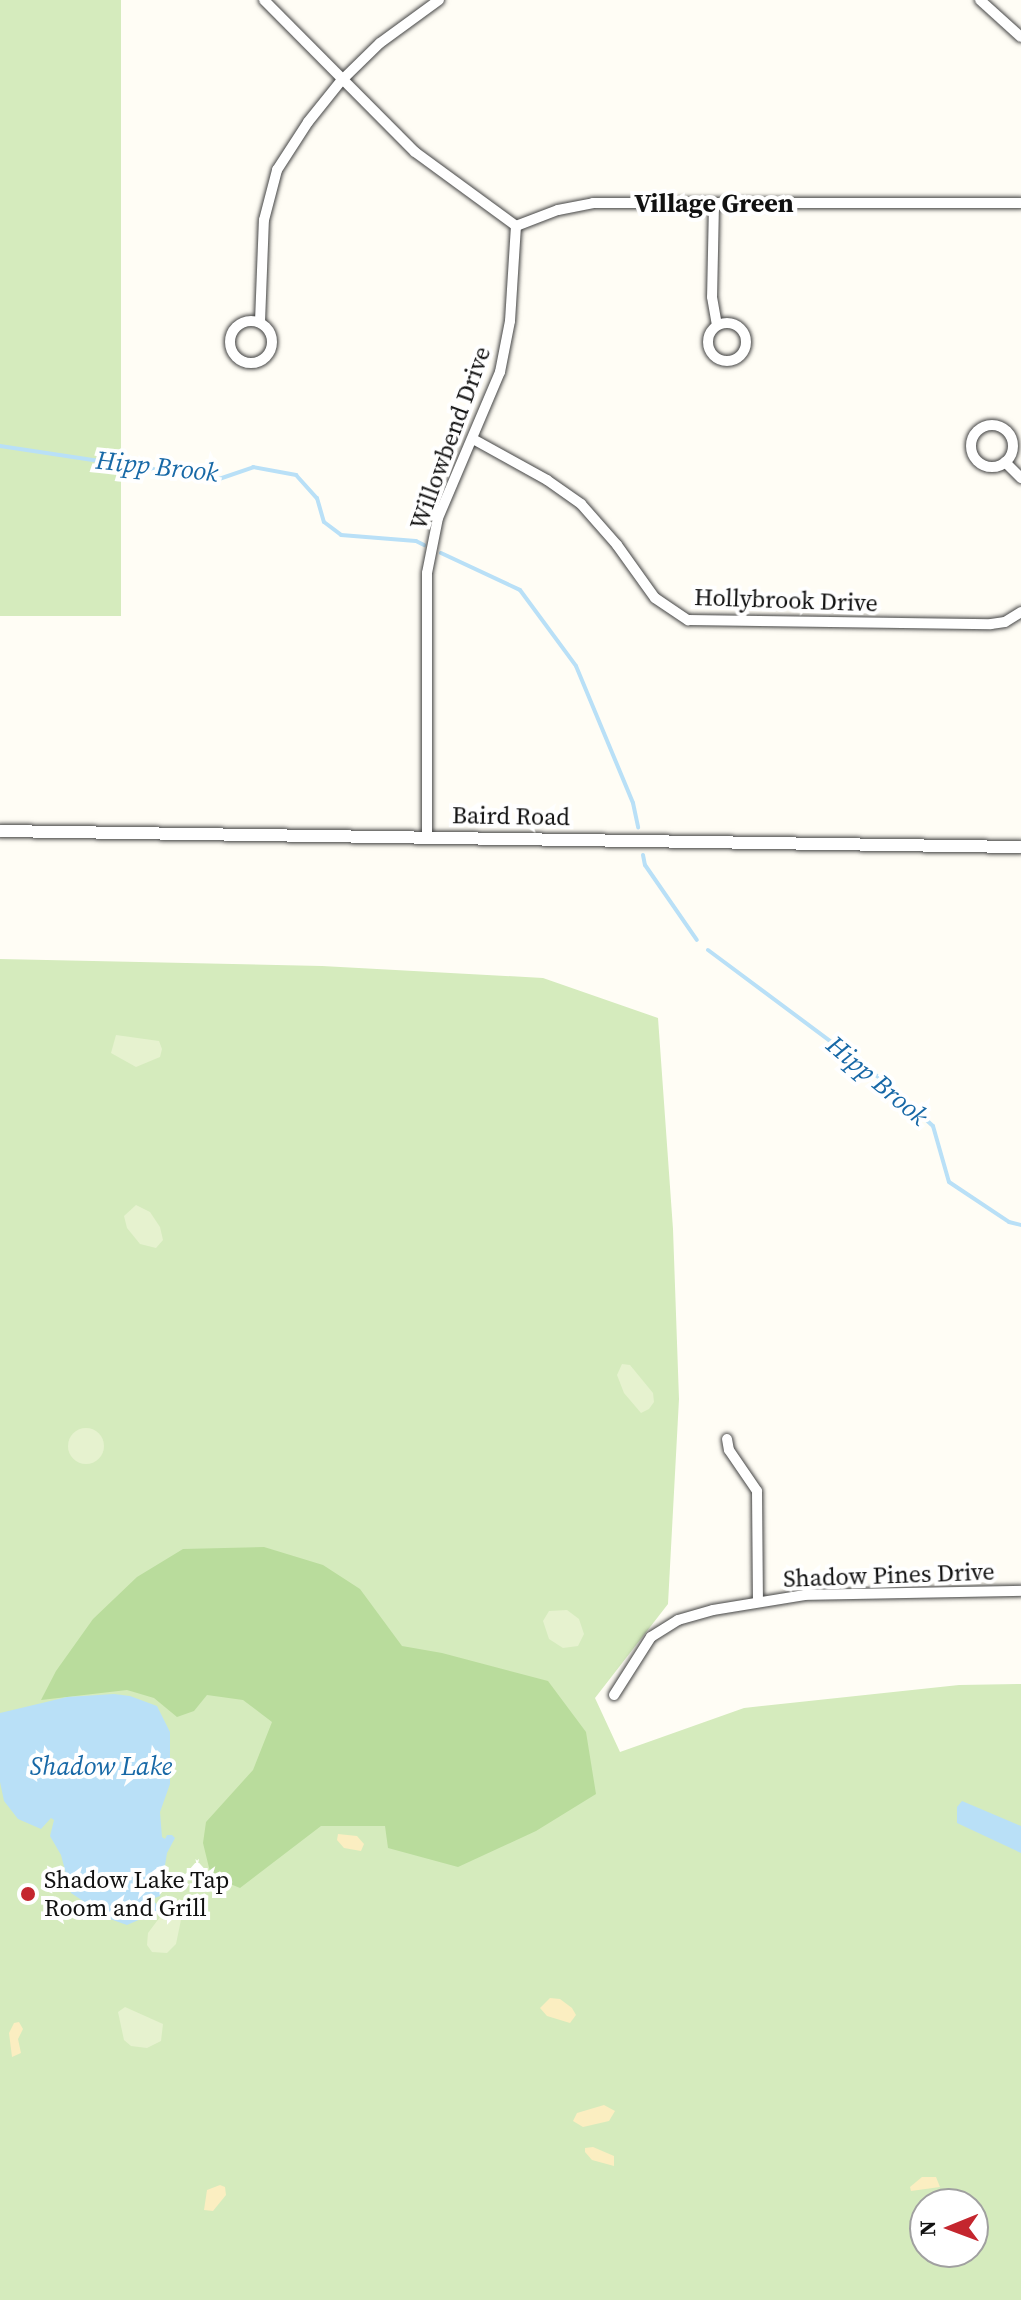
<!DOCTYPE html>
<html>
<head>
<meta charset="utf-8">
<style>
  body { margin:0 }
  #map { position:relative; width:1021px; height:2300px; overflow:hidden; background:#fffdf5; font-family:"Source Serif 4",serif }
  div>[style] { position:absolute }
  .green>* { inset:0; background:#d5ebbd; transform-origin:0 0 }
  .forest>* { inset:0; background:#b9dc9c }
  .sand>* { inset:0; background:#fbeec1 }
  .pitch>* { inset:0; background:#e6f2cf }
  .round { border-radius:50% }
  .water>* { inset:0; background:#b9e0f7 }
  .stream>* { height:4px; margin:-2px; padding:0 2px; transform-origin:2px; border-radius:2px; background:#b9e0f7 }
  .roads { filter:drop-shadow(0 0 2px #444) drop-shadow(0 0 2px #444) }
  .minor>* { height:10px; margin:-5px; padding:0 5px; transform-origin:5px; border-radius:5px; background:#fff }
  .minor>.ring { margin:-5px; padding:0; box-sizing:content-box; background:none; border:10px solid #fff; border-radius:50% }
  .tertiary>* { height:12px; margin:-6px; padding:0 6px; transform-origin:6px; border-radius:6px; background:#fff }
  .dots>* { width:22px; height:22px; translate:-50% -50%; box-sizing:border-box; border:4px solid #fff; border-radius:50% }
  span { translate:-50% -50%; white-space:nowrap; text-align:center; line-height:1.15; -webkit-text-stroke:8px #fff; paint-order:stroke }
  .street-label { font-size:24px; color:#111 }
  .poi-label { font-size:24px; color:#111 }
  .left { translate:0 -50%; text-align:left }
  .neighbourhood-label { font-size:26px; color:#111; font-weight:700 }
  .water-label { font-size:26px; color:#1768a6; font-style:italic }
  .north { position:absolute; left:909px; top:2188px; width:80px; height:80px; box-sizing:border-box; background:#fff; border:2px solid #a0a0a0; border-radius:50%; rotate:269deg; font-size:22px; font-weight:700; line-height:32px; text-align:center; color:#111 }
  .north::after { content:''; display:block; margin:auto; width:28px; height:36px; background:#c4262e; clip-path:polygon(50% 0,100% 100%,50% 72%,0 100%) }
</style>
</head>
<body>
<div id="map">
  <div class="green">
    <i style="left:0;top:0;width:121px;height:616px"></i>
    <i style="clip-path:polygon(evenodd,0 959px,322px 966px,543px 978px,658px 1018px,673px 1229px,679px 1399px,668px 1604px,595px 1698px,620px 1752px,744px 1708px,959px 1685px,1021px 1684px,1021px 2300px,0 2300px,0 959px,925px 2204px,973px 2204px,973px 2252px,925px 2252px,925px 2204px)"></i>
  </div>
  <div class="forest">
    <i style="clip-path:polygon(264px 1547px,323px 1565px,360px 1589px,402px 1646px,442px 1653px,548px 1681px,586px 1732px,596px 1794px,536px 1831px,458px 1867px,388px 1848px,385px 1826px,321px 1826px,240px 1888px,211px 1876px,203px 1843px,206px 1822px,253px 1770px,272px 1722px,243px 1700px,207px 1695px,194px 1711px,177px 1717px,154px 1698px,127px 1690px,41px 1700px,56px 1671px,93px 1619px,137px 1577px,183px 1549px)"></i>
  </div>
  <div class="sand">
    <i style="clip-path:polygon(338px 1834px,357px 1836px,364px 1844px,361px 1851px,344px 1848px,337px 1840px)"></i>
    <i style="clip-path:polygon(550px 1998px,560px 1999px,572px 2008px,576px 2015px,570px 2023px,547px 2016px,540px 2008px)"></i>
    <i style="clip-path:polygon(19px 2022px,23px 2029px,18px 2039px,21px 2053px,12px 2057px,9px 2033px,14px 2023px)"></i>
    <i style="clip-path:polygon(604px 2105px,615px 2111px,609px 2121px,583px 2127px,573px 2121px,577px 2113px)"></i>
    <i style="clip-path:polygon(593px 2147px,614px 2156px,614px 2166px,592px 2160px,585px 2152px,585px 2148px)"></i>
    <i style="clip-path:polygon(922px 2177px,936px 2177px,940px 2187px,911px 2191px,910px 2187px)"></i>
    <i style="clip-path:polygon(220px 2185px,225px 2187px,226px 2195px,213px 2211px,204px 2210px,207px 2190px)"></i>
  </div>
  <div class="pitch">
    <i style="clip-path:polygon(116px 1035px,159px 1041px,162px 1049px,160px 1057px,136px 1067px,111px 1053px)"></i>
    <i style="clip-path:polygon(136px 1205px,150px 1212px,160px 1227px,163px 1240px,156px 1248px,140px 1244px,127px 1228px,124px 1216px)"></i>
    <i style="clip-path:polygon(622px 1364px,630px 1365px,653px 1393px,654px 1402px,649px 1409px,641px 1413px,624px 1393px,617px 1375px)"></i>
    <i class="round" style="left:68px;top:1428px;width:36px;height:36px"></i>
    <i style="clip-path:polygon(567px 1610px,579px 1619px,584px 1634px,578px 1646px,563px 1648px,549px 1639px,543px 1621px,549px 1611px)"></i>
    <i style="clip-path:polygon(172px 1909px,182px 1915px,176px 1944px,167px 1953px,152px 1952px,147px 1945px,148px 1933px,163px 1913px)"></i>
    <i style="clip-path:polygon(125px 2007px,163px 2024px,161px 2041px,147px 2048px,131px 2046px,124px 2040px,118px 2012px)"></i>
  </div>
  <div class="water">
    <i style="clip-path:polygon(114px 1694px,130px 1696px,157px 1706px,170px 1732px,170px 1784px,160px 1812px,162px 1837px,165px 1839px,167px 1835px,172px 1835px,175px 1838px,167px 1853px,160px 1896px,152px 1899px,159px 1907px,157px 1912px,127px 1925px,110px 1919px,71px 1893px,61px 1855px,50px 1836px,54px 1820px,51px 1818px,41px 1829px,18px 1819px,4px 1801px,0 1782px,0 1713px,67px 1697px)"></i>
    <i style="clip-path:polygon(962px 1801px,1021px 1826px,1021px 1853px,957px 1823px,957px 1807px)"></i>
  </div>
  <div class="stream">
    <i style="left:0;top:446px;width:221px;rotate:8.6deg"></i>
    <i style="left:219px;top:479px;width:36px;rotate:-19deg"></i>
    <i style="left:253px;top:467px;width:44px;rotate:10.5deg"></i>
    <i style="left:296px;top:475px;width:31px;rotate:48deg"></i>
    <i style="left:317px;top:498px;width:25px;rotate:74deg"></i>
    <i style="left:324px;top:522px;width:21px;rotate:37deg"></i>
    <i style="left:341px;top:535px;width:75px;rotate:4.6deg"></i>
    <i style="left:416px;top:541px;width:9px;rotate:27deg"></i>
    <i style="left:441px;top:553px;width:87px;rotate:25.1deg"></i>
    <i style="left:520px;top:590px;width:94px;rotate:53.6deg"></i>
    <i style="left:576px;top:666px;width:148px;rotate:67.4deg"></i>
    <i style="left:633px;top:803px;width:25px;rotate:78deg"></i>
    <i style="left:643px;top:855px;width:10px;rotate:79deg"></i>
    <i style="left:645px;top:865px;width:91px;rotate:55.3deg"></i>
    <i style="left:708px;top:950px;width:221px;rotate:36.7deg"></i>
    <i style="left:885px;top:1082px;width:65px;rotate:42.5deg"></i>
    <i style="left:933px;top:1126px;width:58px;rotate:74.1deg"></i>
    <i style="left:949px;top:1182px;width:72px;rotate:33.7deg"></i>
    <i style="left:1009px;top:1222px;width:12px;rotate:14deg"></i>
  </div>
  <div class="roads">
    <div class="minor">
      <i style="left:264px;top:0;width:214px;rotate:45.2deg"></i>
      <i style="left:415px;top:152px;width:125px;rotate:36.2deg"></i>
      <i style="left:980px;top:0;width:55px;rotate:42.1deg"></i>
      <i style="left:714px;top:204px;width:93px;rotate:91.2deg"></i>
      <i style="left:712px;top:297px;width:28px;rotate:80deg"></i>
      <i class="ring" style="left:230px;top:321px;width:32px;height:32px"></i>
      <i style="left:260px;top:322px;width:102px;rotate:-87.8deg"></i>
      <i style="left:264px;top:220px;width:52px;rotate:-75.4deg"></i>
      <i style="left:277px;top:170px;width:57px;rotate:-57.1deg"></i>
      <i style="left:308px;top:122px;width:53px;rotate:-51.2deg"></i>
      <i style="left:341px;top:81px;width:54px;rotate:-44.3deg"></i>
      <i style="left:380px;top:43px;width:73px;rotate:-36.1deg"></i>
      <i class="ring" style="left:708px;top:323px;width:28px;height:28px"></i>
      <i class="ring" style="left:971px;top:425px;width:32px;height:32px"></i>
      <i style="left:473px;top:439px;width:85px;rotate:29deg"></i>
      <i style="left:547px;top:480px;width:42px;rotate:35.2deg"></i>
      <i style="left:581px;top:504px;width:55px;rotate:48.7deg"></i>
      <i style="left:617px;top:545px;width:65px;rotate:54.4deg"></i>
      <i style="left:655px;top:598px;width:40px;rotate:34deg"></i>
      <i style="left:688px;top:620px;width:303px;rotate:0.8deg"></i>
      <i style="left:991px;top:624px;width:14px;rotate:-8deg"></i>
      <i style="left:1005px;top:622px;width:19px;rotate:-32deg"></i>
      <i style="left:1005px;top:462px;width:23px;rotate:45deg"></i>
      <i style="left:427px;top:836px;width:263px;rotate:-90deg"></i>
      <i style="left:427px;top:573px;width:56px;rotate:-78.7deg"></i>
      <i style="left:438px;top:518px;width:159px;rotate:-67deg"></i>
      <i style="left:500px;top:372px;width:52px;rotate:-78.9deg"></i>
      <i style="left:510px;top:321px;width:95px;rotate:-86.4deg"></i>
      <i style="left:516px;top:226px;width:45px;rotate:-20.9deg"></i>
      <i style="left:558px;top:210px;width:36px;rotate:-11deg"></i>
      <i style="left:593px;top:203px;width:428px"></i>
      <i style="left:727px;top:1439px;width:11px;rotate:80deg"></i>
      <i style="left:729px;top:1450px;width:50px;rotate:55.7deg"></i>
      <i style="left:757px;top:1491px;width:110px;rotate:89.5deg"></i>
      <i style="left:614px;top:1695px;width:69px;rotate:-57.5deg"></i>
      <i style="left:651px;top:1637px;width:32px;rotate:-32deg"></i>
      <i style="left:678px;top:1620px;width:36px;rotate:-16deg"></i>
      <i style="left:713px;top:1610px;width:93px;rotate:-9.3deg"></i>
      <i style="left:805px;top:1595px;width:216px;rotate:-1.1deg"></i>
    </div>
    <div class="tertiary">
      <i style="left:0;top:831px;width:1021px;rotate:0.9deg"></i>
    </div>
  </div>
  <div class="dots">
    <i style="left:28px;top:1894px;background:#c4262e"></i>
  </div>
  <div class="street-label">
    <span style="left:450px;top:438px;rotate:-70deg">Willowbend Drive</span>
    <span style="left:786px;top:600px;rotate:2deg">Hollybrook Drive</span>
    <span style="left:511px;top:816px;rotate:1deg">Baird Road</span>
    <span style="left:889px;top:1575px;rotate:-2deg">Shadow Pines Drive</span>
  </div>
  <div class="poi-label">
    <span class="left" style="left:44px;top:1894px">Shadow Lake Tap<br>Room and Grill</span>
  </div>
  <div class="neighbourhood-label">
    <span style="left:714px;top:204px">Village Green</span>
  </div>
  <div class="water-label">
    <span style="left:157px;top:467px;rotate:6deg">Hipp Brook</span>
    <span style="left:877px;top:1081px;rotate:40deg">Hipp Brook</span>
    <span style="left:101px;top:1767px">Shadow Lake</span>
  </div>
  <div class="north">N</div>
</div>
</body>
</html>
